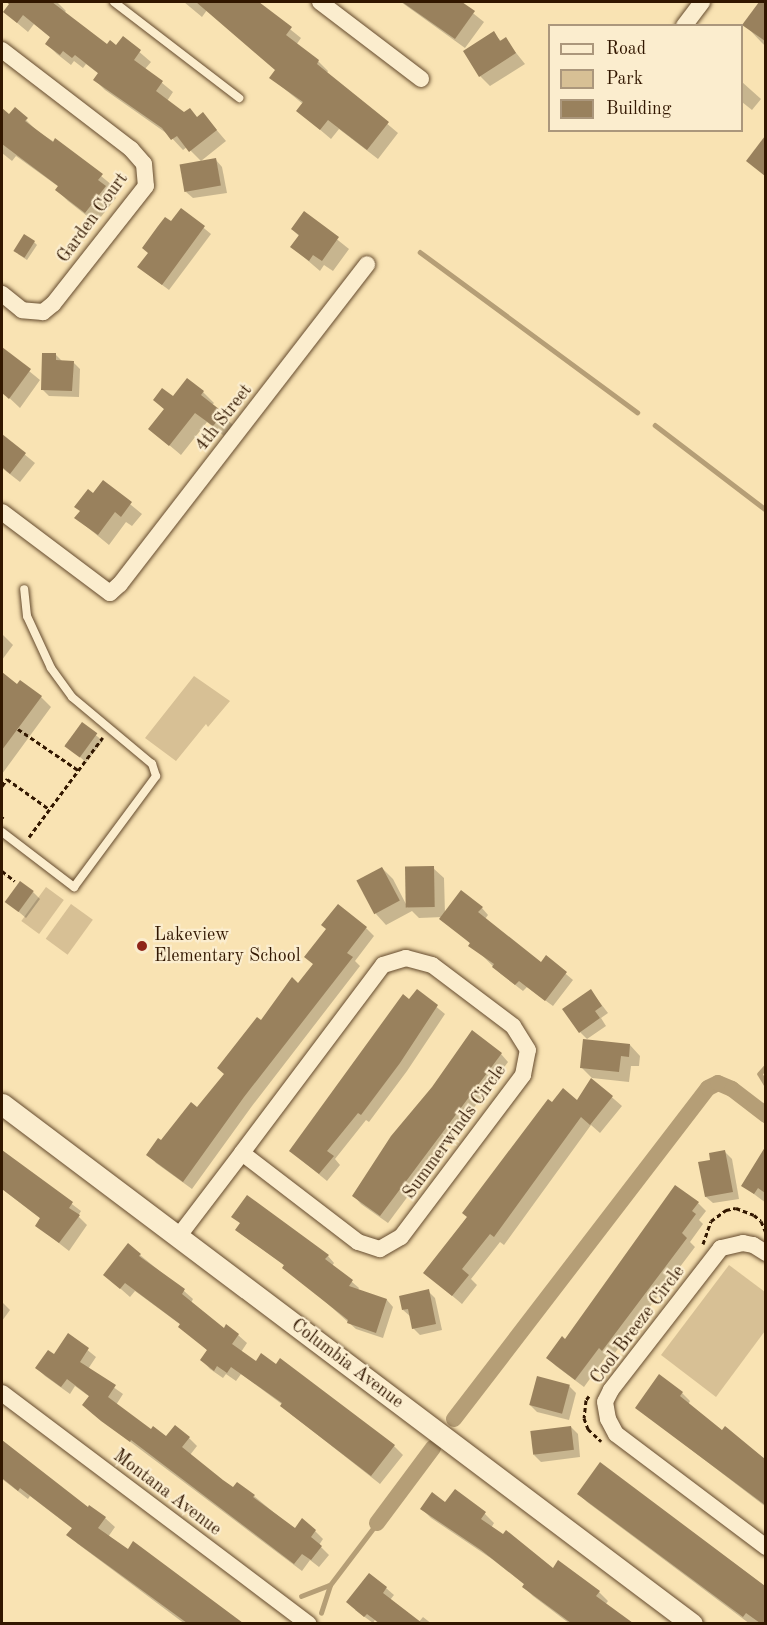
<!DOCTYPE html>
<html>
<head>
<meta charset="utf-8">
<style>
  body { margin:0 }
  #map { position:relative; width:767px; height:1625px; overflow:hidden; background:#f9e3b3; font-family:"Old Standard TT",serif }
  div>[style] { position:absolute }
  .green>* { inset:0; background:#d7c095; transform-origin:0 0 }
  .shadow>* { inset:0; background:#0003; transform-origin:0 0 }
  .stream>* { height:4.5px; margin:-2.25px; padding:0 2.25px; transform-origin:2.25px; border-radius:2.25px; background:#b59e76 }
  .canal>* { height:16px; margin:-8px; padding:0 8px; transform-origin:8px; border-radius:8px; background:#b59e76 }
  .building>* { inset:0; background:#99815d; transform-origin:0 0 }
  .path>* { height:3px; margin-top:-1.5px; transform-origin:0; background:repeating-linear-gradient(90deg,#321700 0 4.5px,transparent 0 7.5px) }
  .roads { filter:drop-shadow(0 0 2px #644a2d) drop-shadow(0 0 2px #644a2d) }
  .service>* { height:8px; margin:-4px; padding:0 4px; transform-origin:4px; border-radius:4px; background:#fbedce }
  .minor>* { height:16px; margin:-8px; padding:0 8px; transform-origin:8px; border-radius:8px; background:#fbedce }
  .tertiary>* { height:21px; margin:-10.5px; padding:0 10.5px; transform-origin:10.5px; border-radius:10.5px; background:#fbedce }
  .dots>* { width:16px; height:16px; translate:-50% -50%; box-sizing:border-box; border:3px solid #fbedce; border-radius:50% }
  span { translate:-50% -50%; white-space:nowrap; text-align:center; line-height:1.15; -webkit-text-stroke:4.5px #fbedce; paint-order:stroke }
  .street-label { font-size:18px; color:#321700 }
  .poi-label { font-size:18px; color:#321700 }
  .left { translate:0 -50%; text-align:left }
  .frame { position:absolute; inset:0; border:3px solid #321700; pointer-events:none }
  .legend { position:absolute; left:548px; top:24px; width:195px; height:108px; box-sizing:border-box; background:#fbedce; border:2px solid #ab977c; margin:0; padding:8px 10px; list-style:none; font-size:18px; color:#321700 }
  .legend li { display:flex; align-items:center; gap:12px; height:30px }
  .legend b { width:30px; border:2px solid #ab977c }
</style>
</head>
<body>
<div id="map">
  <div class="green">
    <i style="clip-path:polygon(194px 676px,230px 701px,208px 727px,206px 724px,176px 761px,145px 738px)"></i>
    <i style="left:46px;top:887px;width:22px;height:42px;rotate:36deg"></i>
    <i style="left:71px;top:904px;width:27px;height:43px;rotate:36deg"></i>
    <i style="clip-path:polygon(729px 1265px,765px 1292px,765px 1331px,716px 1397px,661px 1355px)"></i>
  </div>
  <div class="shadow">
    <i style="clip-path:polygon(13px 2px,57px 2px,66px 11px,64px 13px,108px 47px,117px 47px,123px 38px,151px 62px,145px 69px,173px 92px,167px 101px,184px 114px,198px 118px,203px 114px,226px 141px,201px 161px,187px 147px,183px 150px,169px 135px,105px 90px,95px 80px,99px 74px,86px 64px,83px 68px,74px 61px,71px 65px,57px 54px,47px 44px,51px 38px,34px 24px,28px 32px,16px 22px,5px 12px)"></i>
    <i style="clip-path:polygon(184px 2px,256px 2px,301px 38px,296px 45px,318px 61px,328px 71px,327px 73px,398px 133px,378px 159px,339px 129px,331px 139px,298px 111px,303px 104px,271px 78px,276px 70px,207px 10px,202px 17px)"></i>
    <i style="clip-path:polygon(401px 2px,448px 2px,455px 7px,459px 2px,484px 22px,465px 48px)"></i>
    <i style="clip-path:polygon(760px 2px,766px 2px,766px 47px,744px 24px)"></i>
    <i style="clip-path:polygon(493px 33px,502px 42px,505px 39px,525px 64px,490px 86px,480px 76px)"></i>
    <i style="clip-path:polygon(742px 82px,761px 99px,752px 110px,742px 102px)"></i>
    <i style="clip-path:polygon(15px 109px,37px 131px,82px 160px,113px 186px,109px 191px,116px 198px,96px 223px,68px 201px,57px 190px,59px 187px,16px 156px,12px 161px,2px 153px,2px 110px,9px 116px)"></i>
    <i style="clip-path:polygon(216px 160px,222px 167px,227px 193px,193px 198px,186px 192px)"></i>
    <i style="clip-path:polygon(182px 210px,211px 234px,169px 290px,146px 273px,171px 224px)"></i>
    <i style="clip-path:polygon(304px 213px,349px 249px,333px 271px,324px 265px,320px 271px,292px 247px,300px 237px,292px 229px)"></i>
    <i style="clip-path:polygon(34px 242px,37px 245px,27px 260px,18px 254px)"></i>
    <i style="clip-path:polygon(2px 349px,40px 380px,20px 408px,2px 391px,5px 386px,2px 384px)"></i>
    <i style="clip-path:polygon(56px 355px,63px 362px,73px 362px,80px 369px,79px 397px,49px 396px,42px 389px)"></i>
    <i style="clip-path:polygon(203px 392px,214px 403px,212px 405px,233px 425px,224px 436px,207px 422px,181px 455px,150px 429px,165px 410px,155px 400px)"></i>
    <i style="clip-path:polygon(2px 436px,35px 463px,20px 482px,2px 468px)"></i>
    <i style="clip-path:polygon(103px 482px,142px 514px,132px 526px,126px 522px,109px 545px,76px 518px)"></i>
    <i style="clip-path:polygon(2px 634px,13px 645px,2px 660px)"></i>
    <i style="clip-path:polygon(2px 674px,17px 686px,41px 697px,51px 707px,2px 774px)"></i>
    <i style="left:82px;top:724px;width:27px;height:27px;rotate:39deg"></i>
    <i style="clip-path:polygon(382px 868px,393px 879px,408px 908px,407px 869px,433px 868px,444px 878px,445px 914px,482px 908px,488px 915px,485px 919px,541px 964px,547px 958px,573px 980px,553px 1006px,527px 987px,523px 991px,501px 974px,443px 917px,419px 918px,412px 911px,386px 925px,376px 914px)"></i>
    <i style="clip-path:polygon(33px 892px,40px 899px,26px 918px,7px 902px)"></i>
    <i style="clip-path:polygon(366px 928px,374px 936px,355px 961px,360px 966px,252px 1106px,192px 1189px,156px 1163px,148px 1154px,198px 1109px,299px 985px)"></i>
    <i style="clip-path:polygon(417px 991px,445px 1014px,407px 1071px,369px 1122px,366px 1120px,335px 1159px,340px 1165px,327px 1181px,299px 1158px)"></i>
    <i style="clip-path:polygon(591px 991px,608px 1013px,601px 1018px,606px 1026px,587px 1039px,580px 1032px)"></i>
    <i style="clip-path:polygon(630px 1045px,640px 1056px,639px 1066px,631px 1066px,629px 1082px,592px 1078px,582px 1068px)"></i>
    <i style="clip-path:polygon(501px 1054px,508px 1062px,388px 1223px,361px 1204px,354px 1196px)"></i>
    <i style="clip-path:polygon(592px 1080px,622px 1106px,600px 1133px,591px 1125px,504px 1245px,500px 1242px,471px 1279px,477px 1285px,462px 1304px,425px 1273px,552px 1104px,577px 1102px)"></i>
    <i style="clip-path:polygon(2px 1151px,81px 1211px,78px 1216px,87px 1225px,69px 1251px,37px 1226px,41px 1219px,2px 1189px)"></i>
    <i style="clip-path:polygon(725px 1152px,732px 1159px,739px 1199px,713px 1203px,706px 1197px,712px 1161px)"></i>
    <i style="clip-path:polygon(760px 1159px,766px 1162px,766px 1203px,743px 1186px)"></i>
    <i style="clip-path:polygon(698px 1203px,706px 1211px,699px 1220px,703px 1224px,690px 1242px,695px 1247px,611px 1358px,607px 1355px,584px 1387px,556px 1366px,548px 1358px)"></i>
    <i style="clip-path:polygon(233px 1216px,328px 1256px,334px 1263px,332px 1266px,352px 1282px,359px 1288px,358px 1290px,387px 1300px,393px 1307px,383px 1338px,356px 1329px,285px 1266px,244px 1236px,237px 1229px,241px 1224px)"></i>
    <i style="clip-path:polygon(140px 1255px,184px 1291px,193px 1299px,191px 1303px,224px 1330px,238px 1335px,247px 1343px,241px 1352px,256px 1363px,277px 1366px,281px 1361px,394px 1446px,403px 1455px,380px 1484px,291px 1414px,283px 1405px,241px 1374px,236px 1381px,226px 1374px,223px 1378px,210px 1369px,202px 1360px,208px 1351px,181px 1325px,135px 1291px,130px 1297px,105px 1275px)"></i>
    <i style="clip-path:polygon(428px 1291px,435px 1298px,442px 1330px,420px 1335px,413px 1328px,411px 1317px,403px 1310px)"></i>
    <i style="clip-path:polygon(2px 1302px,10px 1310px,2px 1321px)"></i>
    <i style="clip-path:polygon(69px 1335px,96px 1357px,88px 1369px,123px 1394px,116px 1405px,151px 1431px,166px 1438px,189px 1438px,197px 1446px,190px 1455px,233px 1489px,254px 1496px,295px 1530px,302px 1521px,315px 1531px,323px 1539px,319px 1545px,329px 1555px,319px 1567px,310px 1560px,302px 1571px,92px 1413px,90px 1397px,75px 1386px,70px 1394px,45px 1376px,37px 1368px,54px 1356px)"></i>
    <i style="clip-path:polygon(659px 1377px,682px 1393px,690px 1401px,688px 1405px,723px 1432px,726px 1429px,766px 1460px,766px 1507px,637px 1408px)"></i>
    <i style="clip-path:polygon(569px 1386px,576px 1393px,569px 1420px,537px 1412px,530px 1405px)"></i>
    <i style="clip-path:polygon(571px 1427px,578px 1434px,580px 1457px,541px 1462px,534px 1455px)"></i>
    <i style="clip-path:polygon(2px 1442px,88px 1509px,89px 1507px,105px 1518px,115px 1527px,108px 1537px,128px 1552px,134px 1543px,240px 1624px,185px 1624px,78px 1544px,68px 1535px,73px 1529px,30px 1496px,28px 1499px,2px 1479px)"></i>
    <i style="clip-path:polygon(601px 1464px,766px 1587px,766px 1624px,750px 1624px,587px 1502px,579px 1494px)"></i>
    <i style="clip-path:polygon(446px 1504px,485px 1514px,494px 1523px,491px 1528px,553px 1570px,599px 1592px,608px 1601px,605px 1605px,629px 1624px,570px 1624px,533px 1596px,524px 1587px,525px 1585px,492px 1559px,431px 1518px,422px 1509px)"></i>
    <i style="clip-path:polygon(386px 1588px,394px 1595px,390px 1600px,418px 1623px,423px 1617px,432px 1624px,379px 1624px,375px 1620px,373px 1623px,355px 1610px)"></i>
  </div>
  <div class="stream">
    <i style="left:420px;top:252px;width:270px;rotate:36.4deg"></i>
    <i style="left:655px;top:425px;width:140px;rotate:37.4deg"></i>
    <i style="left:766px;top:1067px;width:9px;rotate:131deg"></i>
    <i style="left:760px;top:1074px;width:12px;rotate:59deg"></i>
    <i style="left:301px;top:1596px;width:31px;rotate:-21deg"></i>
    <i style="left:321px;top:1613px;width:29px;rotate:-72deg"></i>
    <i style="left:330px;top:1585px;width:78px;rotate:-52.8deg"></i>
  </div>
  <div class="canal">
    <i style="left:454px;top:1419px;width:417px;rotate:-52.5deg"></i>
    <i style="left:708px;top:1088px;width:11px;rotate:-27deg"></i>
    <i style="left:718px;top:1083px;width:15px;rotate:23deg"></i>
    <i style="left:732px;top:1089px;width:43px;rotate:37.4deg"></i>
    <i style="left:377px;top:1523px;width:94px;rotate:-53.3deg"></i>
  </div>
  <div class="building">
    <i style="clip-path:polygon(6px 2px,52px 2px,107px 44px,110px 40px,116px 45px,123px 36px,141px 50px,134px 60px,163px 81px,156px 91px,184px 112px,190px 108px,197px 117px,203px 112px,217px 130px,189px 152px,177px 136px,171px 140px,162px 128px,93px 80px,98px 73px,75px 55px,72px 58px,63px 51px,60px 55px,45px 44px,50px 37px,23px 15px,17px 23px,3px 12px,9px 4px)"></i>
    <i style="clip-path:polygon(196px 2px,259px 2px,292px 27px,286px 35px,319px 60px,317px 64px,389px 122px,367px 150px,328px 120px,320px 130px,296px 111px,303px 102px,269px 78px,275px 70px)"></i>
    <i style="clip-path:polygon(402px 2px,462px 2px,475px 11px,455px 39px)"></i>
    <i style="clip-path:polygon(759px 2px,765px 2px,765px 41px,742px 25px)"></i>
    <i style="clip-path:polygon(494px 31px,500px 41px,506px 37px,516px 53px,479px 77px,463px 51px)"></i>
    <i style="clip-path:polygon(15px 107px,28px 118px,25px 121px,53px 142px,55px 138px,103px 174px,98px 180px,106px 186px,85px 213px,55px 190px,58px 186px,2px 144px,2px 108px,9px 114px)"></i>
    <i style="clip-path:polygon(765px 136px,765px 176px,746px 161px)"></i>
    <i style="left:216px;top:158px;width:28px;height:37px;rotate:80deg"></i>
    <i style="clip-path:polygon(181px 208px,205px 226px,162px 285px,137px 267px,148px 253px,142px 248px,158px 226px,165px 217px,171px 221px)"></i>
    <i style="clip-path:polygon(304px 211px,339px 237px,322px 261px,313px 255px,309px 261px,290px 247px,299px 235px,291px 229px)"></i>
    <i style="left:24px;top:234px;width:13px;height:20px;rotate:32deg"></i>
    <i style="clip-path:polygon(2px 347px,31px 369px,9px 399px,2px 393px)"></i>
    <i style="clip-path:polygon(42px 353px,56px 353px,56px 360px,74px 361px,72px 391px,41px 390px)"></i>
    <i style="clip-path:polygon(187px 378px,204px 391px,201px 395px,224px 413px,213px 426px,195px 413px,169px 446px,148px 429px,164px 409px,153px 400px,162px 388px,173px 396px)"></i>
    <i style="clip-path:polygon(2px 434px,26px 453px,10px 474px,2px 467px)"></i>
    <i style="clip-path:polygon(103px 480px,132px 502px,121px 517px,115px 512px,98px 535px,74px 518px,80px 511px,74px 507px,88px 489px,93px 493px)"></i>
    <i style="clip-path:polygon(2px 672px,17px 684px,20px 680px,42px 696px,2px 750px)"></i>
    <i style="left:82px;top:722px;width:19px;height:30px;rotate:36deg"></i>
    <i style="left:434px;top:866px;width:41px;height:29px;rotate:89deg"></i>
    <i style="left:382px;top:867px;width:38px;height:29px;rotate:62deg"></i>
    <i style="left:20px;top:881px;width:17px;height:26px;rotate:36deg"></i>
    <i style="clip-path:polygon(461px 890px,483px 907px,478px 912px,541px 962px,546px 955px,567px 972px,545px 1001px,519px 981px,515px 985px,492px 967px,494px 964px,468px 946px,470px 943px,439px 919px)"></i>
    <i style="clip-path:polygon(338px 904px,367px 927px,347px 953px,353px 957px,244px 1097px,183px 1182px,146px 1155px,158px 1138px,161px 1140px,191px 1102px,197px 1107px,224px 1074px,217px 1068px,257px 1017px,261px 1020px,292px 977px,298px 983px,313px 964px,304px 957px,326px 929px,321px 925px)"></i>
    <i style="clip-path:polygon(417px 989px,438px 1005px,400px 1063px,361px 1115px,358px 1113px,327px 1151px,334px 1156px,319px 1174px,289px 1151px,403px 994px,409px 999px)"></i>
    <i style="clip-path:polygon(591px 989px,602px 1006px,595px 1011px,600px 1018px,579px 1033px,562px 1009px)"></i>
    <i style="clip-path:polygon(472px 1030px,502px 1053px,380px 1216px,352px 1196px,391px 1136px,432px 1087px)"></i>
    <i style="clip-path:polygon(583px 1039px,630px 1044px,629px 1057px,621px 1056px,619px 1072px,580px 1068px)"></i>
    <i style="clip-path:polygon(591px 1078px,613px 1096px,590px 1125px,581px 1117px,494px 1237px,490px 1234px,462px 1269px,469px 1275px,452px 1296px,423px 1273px,467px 1217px,462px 1213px,548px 1099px,552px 1102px,563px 1088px,577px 1100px)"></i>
    <i style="clip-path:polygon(765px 1147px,765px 1193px,758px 1188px,754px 1194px,741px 1186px)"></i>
    <i style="clip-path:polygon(2px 1150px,73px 1202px,69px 1208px,80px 1215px,59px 1243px,35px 1226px,40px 1218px,2px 1189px)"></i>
    <i style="clip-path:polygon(725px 1150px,733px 1192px,705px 1197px,698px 1162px,710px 1160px,709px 1153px)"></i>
    <i style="clip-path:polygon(675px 1185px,699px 1202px,692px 1211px,696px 1214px,682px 1233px,687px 1238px,602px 1351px,599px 1348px,575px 1380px,546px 1358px,562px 1336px,565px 1339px)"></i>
    <i style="clip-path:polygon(247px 1195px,329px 1255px,325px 1259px,353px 1280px,349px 1286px,387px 1299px,376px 1333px,347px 1323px,348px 1320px,282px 1268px,284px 1265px,235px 1230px,240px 1223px,231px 1217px)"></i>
    <i style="clip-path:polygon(128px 1243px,141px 1254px,139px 1256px,185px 1289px,182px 1294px,224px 1328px,226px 1324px,239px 1334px,232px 1344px,256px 1361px,261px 1353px,276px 1364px,280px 1358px,395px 1445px,371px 1476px,280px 1406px,282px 1403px,231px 1367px,227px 1373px,217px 1366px,214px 1371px,200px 1360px,207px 1350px,178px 1327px,180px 1324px,125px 1283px,120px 1289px,103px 1275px)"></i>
    <i style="clip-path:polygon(429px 1289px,436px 1324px,412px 1329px,408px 1309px,402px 1310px,399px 1296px)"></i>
    <i style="clip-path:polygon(68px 1333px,89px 1348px,80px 1362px,116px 1385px,108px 1397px,151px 1429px,153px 1426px,166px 1436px,175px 1425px,190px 1437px,182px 1447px,223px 1480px,233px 1487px,237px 1482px,255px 1495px,253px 1497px,295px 1528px,302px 1518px,316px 1530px,311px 1537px,322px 1546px,311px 1560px,302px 1554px,294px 1564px,131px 1440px,130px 1442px,101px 1421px,82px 1405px,89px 1396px,67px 1379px,61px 1387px,35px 1368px,48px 1350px,54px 1354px)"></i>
    <i style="clip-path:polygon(659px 1374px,683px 1392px,680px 1396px,722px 1430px,725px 1426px,765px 1459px,765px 1505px,635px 1408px)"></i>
    <i style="left:537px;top:1376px;width:34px;height:30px;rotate:15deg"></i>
    <i style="left:571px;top:1426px;width:24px;height:41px;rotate:83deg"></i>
    <i style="clip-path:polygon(2px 1440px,88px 1507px,89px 1505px,106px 1517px,98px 1528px,128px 1549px,133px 1541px,243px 1623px,187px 1623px,66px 1535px,72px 1528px,20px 1488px,18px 1491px,2px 1478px)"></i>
    <i style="clip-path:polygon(600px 1462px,765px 1586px,765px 1623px,760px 1623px,746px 1613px,743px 1617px,577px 1494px)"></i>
    <i style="clip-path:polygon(455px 1489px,486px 1512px,481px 1519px,503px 1534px,506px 1530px,553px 1568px,558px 1560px,600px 1591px,596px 1596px,633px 1623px,571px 1623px,522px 1587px,524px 1584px,481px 1550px,420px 1509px,432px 1492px,445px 1502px)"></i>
    <i style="clip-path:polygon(369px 1573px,387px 1587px,383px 1593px,422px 1623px,379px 1623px,367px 1614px,364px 1617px,346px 1602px)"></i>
  </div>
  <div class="path">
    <i style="left:18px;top:729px;width:73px;rotate:34.3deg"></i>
    <i style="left:2px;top:786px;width:9px;rotate:-54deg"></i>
    <i style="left:7px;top:779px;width:52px;rotate:35.5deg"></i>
    <i style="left:2px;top:818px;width:2px;rotate:-63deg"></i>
    <i style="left:29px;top:837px;width:124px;rotate:-53.5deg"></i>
    <i style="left:2px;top:871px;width:16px;rotate:38deg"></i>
    <i style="left:703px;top:1244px;width:24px;rotate:-71deg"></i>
    <i style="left:711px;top:1221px;width:19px;rotate:-36deg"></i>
    <i style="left:726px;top:1210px;width:10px;rotate:-11deg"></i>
    <i style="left:736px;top:1208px;width:19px;rotate:21deg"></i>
    <i style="left:754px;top:1215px;width:9px;rotate:41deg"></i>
    <i style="left:761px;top:1221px;width:13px;rotate:67deg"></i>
    <i style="left:589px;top:1396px;width:5px;rotate:127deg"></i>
    <i style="left:586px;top:1400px;width:18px;rotate:96deg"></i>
    <i style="left:584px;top:1418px;width:12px;rotate:70deg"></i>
    <i style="left:588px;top:1429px;width:18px;rotate:43deg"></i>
  </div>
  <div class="roads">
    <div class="service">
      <i style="left:114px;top:2px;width:158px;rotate:37.5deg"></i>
      <i style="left:2px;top:832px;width:91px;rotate:37.4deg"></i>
      <i style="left:74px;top:887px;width:138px;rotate:-53.5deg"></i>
      <i style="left:156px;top:776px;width:13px;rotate:-108deg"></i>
      <i style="left:152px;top:764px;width:104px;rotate:-140.1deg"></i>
      <i style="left:72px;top:697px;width:36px;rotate:-126deg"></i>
      <i style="left:51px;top:668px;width:57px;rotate:-114.8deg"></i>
      <i style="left:27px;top:616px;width:27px;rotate:-96deg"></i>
    </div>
    <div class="minor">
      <i style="left:320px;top:2px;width:127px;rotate:37.3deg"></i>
      <i style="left:684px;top:26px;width:30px;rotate:-53deg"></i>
      <i style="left:2px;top:50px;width:163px;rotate:37.5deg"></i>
      <i style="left:131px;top:149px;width:20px;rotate:49deg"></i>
      <i style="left:144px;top:164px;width:22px;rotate:85deg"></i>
      <i style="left:146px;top:186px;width:150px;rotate:128.2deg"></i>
      <i style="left:53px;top:304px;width:13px;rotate:141deg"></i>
      <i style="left:43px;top:312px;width:21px;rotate:-175deg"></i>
      <i style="left:22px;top:310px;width:26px;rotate:-141deg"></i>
      <i style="left:2px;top:512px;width:135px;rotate:36.9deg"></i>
      <i style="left:110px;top:593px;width:13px;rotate:-42deg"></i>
      <i style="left:120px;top:584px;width:404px;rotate:-52.3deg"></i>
      <i style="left:178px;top:1237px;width:106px;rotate:-52.7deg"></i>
      <i style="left:242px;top:1153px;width:146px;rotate:37.5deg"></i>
      <i style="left:358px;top:1242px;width:23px;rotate:18deg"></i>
      <i style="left:380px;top:1249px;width:24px;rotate:-30deg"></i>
      <i style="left:401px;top:1237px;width:203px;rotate:-53deg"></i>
      <i style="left:523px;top:1075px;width:25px;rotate:-79deg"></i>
      <i style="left:528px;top:1050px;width:28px;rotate:-122deg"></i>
      <i style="left:513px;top:1026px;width:101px;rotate:-143deg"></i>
      <i style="left:432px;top:965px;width:27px;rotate:-165deg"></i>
      <i style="left:406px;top:958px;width:24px;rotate:163deg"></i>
      <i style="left:383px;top:965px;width:235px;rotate:126.9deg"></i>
      <i style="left:766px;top:1253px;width:15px;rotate:-148deg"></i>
      <i style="left:753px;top:1245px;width:10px;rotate:-169deg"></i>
      <i style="left:743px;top:1243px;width:23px;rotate:167deg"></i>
      <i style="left:721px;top:1248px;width:180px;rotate:127.8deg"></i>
      <i style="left:611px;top:1390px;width:13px;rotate:117deg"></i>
      <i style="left:605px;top:1402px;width:17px;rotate:80deg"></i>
      <i style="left:608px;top:1419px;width:17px;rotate:62deg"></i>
      <i style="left:616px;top:1434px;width:188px;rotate:37deg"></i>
      <i style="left:2px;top:1393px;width:384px;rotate:37deg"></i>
    </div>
    <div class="tertiary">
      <i style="left:2px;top:1104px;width:864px;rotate:37deg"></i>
    </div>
  </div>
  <div class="dots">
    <i style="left:142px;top:946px;background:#8f2418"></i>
  </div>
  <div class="street-label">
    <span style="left:93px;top:218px;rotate:-54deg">Garden Court</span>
    <span style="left:224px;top:418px;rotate:-52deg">4th Street</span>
    <span style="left:455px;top:1132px;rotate:-54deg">Summerwinds Circle</span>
    <span style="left:638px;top:1325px;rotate:-53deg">Cool Breeze Circle</span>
    <span style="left:347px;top:1364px;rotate:37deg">Columbia Avenue</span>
    <span style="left:167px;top:1493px;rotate:37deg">Montana Avenue</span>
  </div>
  <div class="poi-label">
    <span class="left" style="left:154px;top:946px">Lakeview<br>Elementary School</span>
  </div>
  <div class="frame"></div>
  <ul class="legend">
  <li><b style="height:8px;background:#fbedce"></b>Road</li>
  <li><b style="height:16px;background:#d7c095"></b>Park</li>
  <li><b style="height:16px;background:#99815d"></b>Building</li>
  </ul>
</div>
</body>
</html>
